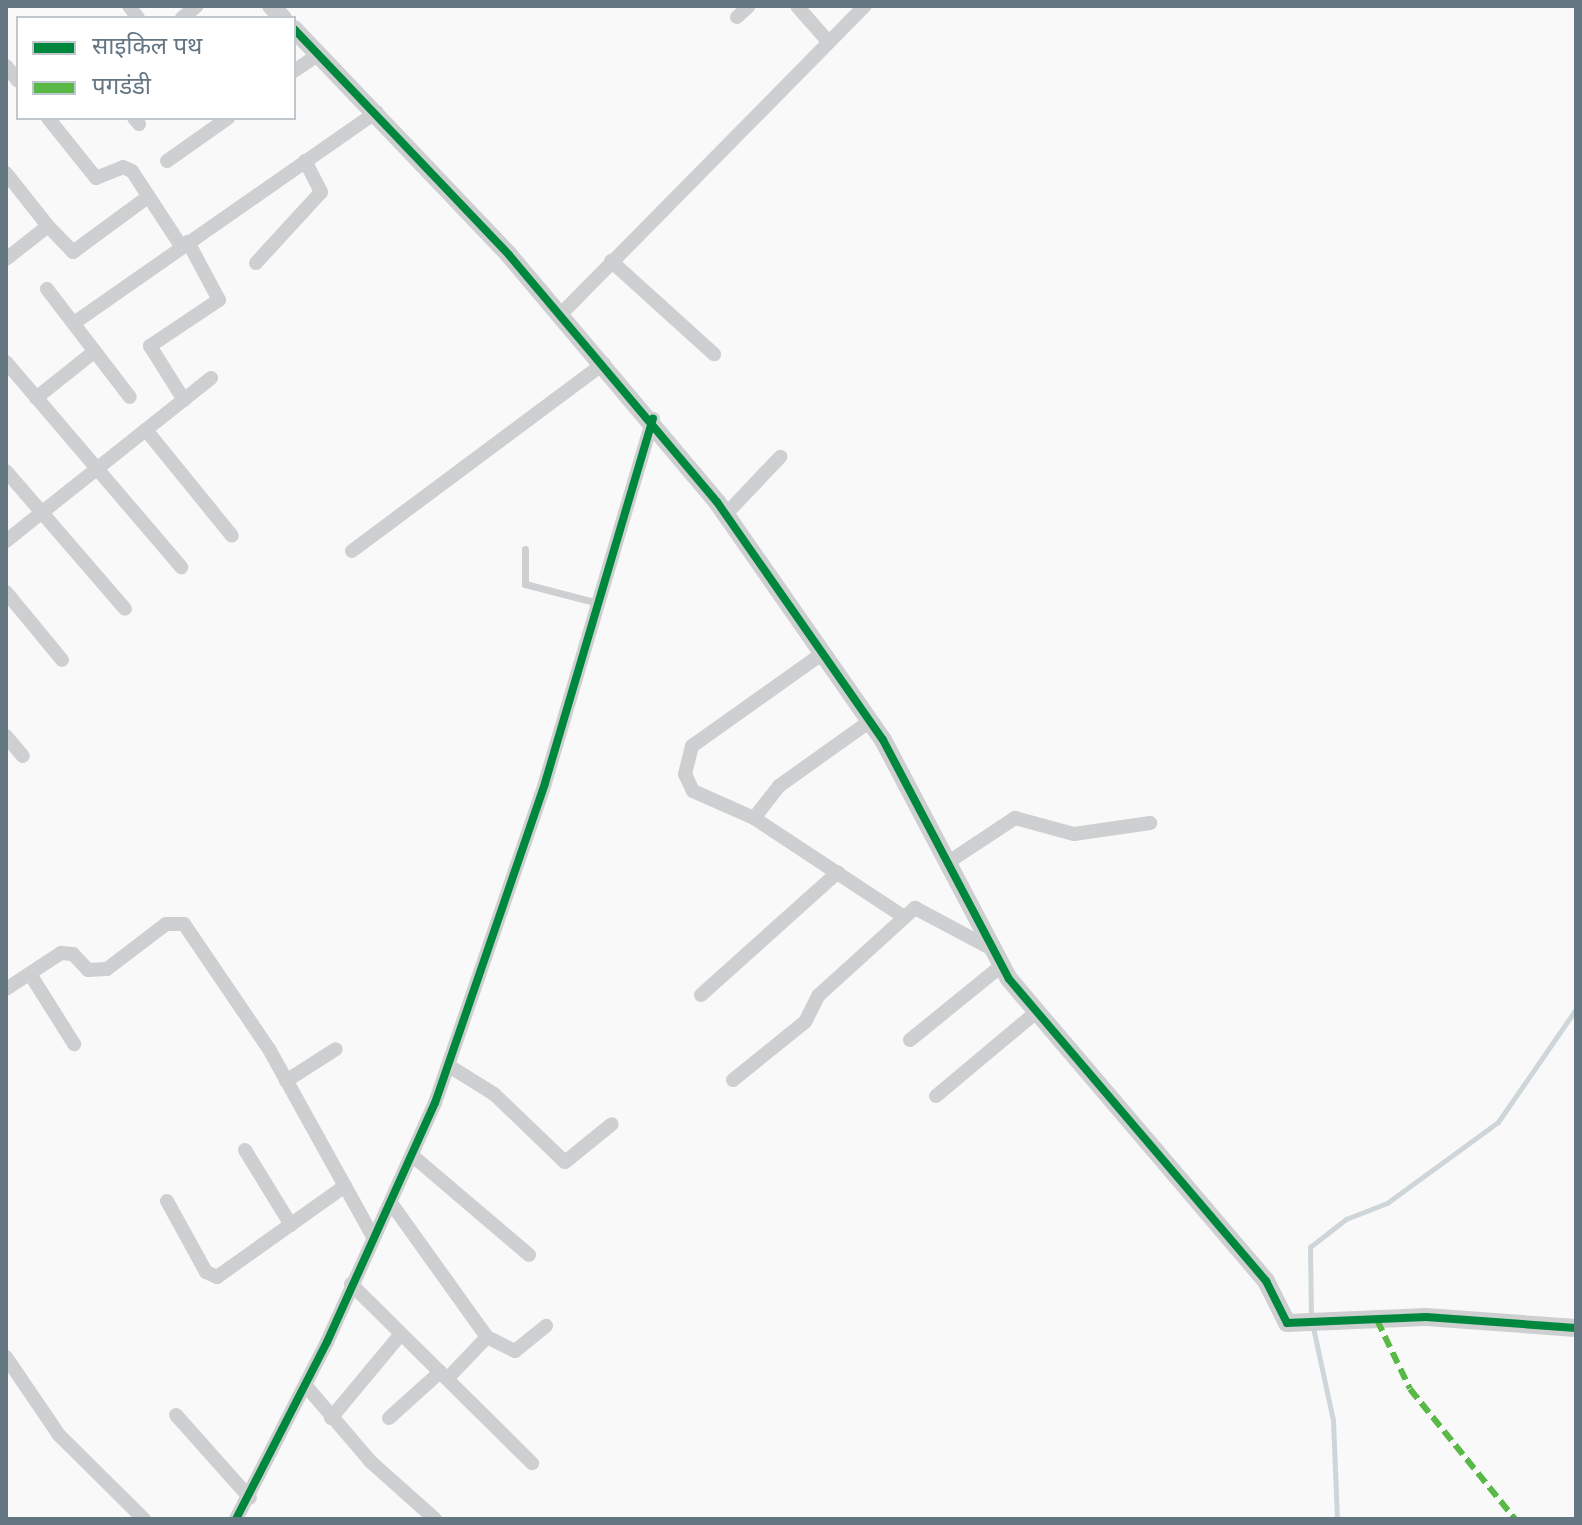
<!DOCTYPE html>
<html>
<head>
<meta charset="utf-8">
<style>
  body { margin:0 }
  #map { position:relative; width:1582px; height:1525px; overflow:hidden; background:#f9f9f9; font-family:"Varela Round","Noto Sans Devanagari",sans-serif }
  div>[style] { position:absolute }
  .stream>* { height:5px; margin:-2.5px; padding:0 2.5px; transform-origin:2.5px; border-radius:2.5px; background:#ced6d9 }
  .service>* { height:7px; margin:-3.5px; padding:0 3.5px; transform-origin:3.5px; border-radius:3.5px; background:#cecfd0 }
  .minor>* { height:14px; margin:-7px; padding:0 7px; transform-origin:7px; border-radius:7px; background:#cecfd0 }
  .tertiary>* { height:18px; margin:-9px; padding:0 9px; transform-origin:9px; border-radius:9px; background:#cecfd0 }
  .quiet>* { height:6px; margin-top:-3px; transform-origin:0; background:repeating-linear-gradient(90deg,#58b947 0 12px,transparent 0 18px) }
  .cycleway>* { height:8px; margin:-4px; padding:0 4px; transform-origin:4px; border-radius:4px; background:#00873e }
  span { translate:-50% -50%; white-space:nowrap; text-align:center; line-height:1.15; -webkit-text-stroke:8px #fff; paint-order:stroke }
  .frame { position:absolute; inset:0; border:8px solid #657683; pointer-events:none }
  .legend { position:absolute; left:16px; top:16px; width:280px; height:104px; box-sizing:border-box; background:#fff; border:2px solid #c1c8cd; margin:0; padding:10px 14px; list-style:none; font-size:24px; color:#657683 }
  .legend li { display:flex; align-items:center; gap:16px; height:40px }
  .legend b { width:40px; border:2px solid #c1c8cd }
</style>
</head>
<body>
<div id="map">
  <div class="stream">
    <i style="left:1311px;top:1317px;width:70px;rotate:-90.8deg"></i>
    <i style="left:1310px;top:1247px;width:46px;rotate:-37.9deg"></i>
    <i style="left:1346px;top:1219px;width:44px;rotate:-21.3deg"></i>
    <i style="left:1387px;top:1203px;width:137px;rotate:-36.1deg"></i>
    <i style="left:1498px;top:1122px;width:137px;rotate:-55.4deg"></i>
    <i style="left:1313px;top:1327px;width:95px;rotate:77.9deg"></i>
    <i style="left:1333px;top:1420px;width:99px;rotate:87.7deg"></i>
  </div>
  <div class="service">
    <i style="left:525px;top:549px;width:35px;rotate:90deg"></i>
    <i style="left:525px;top:584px;width:75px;rotate:14.6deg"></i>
  </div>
  <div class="minor">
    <i style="left:129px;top:6px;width:15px;rotate:53deg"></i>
    <i style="left:797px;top:6px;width:45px;rotate:48.6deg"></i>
    <i style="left:737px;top:17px;width:16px;rotate:-43deg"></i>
    <i style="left:182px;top:18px;width:19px;rotate:-39deg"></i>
    <i style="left:6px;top:66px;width:19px;rotate:51deg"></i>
    <i style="left:294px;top:71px;width:30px;rotate:-34deg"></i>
    <i style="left:48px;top:118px;width:77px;rotate:51.3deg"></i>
    <i style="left:96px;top:178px;width:29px;rotate:-22deg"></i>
    <i style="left:123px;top:167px;width:10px;rotate:24deg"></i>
    <i style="left:132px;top:171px;width:90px;rotate:56.8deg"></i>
    <i style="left:134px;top:118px;width:8px;rotate:50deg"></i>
    <i style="left:167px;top:161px;width:75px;rotate:-35.2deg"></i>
    <i style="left:6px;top:173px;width:68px;rotate:51.6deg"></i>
    <i style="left:48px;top:226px;width:53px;rotate:141.8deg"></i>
    <i style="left:48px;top:226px;width:36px;rotate:46deg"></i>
    <i style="left:73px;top:252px;width:93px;rotate:-36.3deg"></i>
    <i style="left:611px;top:261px;width:139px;rotate:42.1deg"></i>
    <i style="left:256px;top:263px;width:96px;rotate:-47.5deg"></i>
    <i style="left:321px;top:192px;width:35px;rotate:-117deg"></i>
    <i style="left:47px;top:289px;width:136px;rotate:52.5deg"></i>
    <i style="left:561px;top:314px;width:433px;rotate:-45.4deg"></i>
    <i style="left:74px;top:323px;width:369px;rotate:-34.9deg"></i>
    <i style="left:6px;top:362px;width:270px;rotate:49.5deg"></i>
    <i style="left:36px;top:398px;width:75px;rotate:-38.5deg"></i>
    <i style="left:184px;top:400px;width:64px;rotate:-122.2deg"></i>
    <i style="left:150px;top:346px;width:83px;rotate:-33.7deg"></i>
    <i style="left:219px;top:300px;width:66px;rotate:-118.1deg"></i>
    <i style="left:146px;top:430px;width:136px;rotate:50.9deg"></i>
    <i style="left:6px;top:471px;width:182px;rotate:49.2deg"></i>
    <i style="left:726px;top:514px;width:79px;rotate:-46.5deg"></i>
    <i style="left:6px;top:541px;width:262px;rotate:-38.5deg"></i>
    <i style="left:352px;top:551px;width:314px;rotate:-36.7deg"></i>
    <i style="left:6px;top:592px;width:88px;rotate:50.5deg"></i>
    <i style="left:823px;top:653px;width:161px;rotate:144.6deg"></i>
    <i style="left:692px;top:746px;width:29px;rotate:104deg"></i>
    <i style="left:685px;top:774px;width:19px;rotate:65deg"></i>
    <i style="left:693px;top:791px;width:67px;rotate:23.9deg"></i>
    <i style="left:754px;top:818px;width:180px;rotate:33.4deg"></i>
    <i style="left:6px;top:736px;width:26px;rotate:50deg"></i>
    <i style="left:754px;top:818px;width:41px;rotate:-52deg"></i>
    <i style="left:779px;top:786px;width:112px;rotate:-35.5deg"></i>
    <i style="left:950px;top:861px;width:78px;rotate:-33.5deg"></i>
    <i style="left:1015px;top:818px;width:61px;rotate:15.2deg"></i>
    <i style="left:1074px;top:834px;width:77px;rotate:-8.2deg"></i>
    <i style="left:30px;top:974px;width:83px;rotate:57.8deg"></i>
    <i style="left:6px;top:989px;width:66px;rotate:-33.2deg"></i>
    <i style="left:61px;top:953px;width:12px;rotate:5deg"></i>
    <i style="left:73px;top:954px;width:22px;rotate:47deg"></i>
    <i style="left:88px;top:970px;width:19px;rotate:-3deg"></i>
    <i style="left:107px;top:969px;width:74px;rotate:-37.3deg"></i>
    <i style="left:166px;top:924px;width:18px"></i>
    <i style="left:184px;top:924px;width:151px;rotate:55.8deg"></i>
    <i style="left:269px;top:1049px;width:215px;rotate:61deg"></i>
    <i style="left:701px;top:995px;width:184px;rotate:-41.9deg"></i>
    <i style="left:910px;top:1040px;width:117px;rotate:-39.1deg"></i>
    <i style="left:449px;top:1066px;width:53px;rotate:31.9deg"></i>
    <i style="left:494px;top:1094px;width:98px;rotate:43.8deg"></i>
    <i style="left:565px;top:1162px;width:60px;rotate:-39deg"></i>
    <i style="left:733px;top:1080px;width:92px;rotate:-38.9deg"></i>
    <i style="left:805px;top:1022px;width:30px;rotate:-63deg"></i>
    <i style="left:819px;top:995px;width:130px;rotate:-42.2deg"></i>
    <i style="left:915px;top:908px;width:87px;rotate:28deg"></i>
    <i style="left:286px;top:1081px;width:59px;rotate:-32.6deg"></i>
    <i style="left:936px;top:1096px;width:128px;rotate:-39.9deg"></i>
    <i style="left:245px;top:1150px;width:88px;rotate:58.5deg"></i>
    <i style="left:414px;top:1157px;width:151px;rotate:40.4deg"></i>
    <i style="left:167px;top:1201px;width:81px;rotate:61.2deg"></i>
    <i style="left:206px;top:1272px;width:12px;rotate:24deg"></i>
    <i style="left:217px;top:1277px;width:157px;rotate:-35.4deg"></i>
    <i style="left:391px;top:1203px;width:165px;rotate:54.4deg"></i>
    <i style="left:487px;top:1337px;width:31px;rotate:27deg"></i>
    <i style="left:515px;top:1351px;width:40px;rotate:-39deg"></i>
    <i style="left:351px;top:1284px;width:255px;rotate:44.7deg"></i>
    <i style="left:6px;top:1357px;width:94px;rotate:55.8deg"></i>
    <i style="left:59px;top:1435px;width:120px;rotate:44.7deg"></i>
    <i style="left:447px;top:1379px;width:58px;rotate:-46.4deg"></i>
    <i style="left:306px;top:1386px;width:100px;rotate:49.5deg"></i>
    <i style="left:371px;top:1462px;width:86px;rotate:41.7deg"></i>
    <i style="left:176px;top:1415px;width:111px;rotate:48.3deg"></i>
    <i style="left:331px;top:1418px;width:109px;rotate:-50.2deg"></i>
    <i style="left:389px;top:1418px;width:69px;rotate:-42deg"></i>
    <i style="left:236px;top:1519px;width:199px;rotate:-62.8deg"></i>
    <i style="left:327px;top:1342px;width:262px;rotate:-65.7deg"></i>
    <i style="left:435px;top:1103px;width:338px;rotate:-71deg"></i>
    <i style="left:545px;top:783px;width:380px;rotate:-73.5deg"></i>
  </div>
  <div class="tertiary">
    <i style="left:271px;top:6px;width:17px;rotate:45deg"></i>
    <i style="left:294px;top:29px;width:312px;rotate:46.4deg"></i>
    <i style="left:509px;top:255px;width:323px;rotate:49.9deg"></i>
    <i style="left:717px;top:502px;width:290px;rotate:55.1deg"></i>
    <i style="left:883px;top:740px;width:270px;rotate:62.2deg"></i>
    <i style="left:1009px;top:979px;width:397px;rotate:49.6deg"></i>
    <i style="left:1266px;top:1281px;width:47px;rotate:63.4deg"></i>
    <i style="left:1287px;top:1323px;width:139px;rotate:-2.5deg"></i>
    <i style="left:1426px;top:1317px;width:150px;rotate:4.2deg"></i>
  </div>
  <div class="quiet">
    <i style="left:1377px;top:1320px;width:76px;rotate:64.4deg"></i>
    <i style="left:1410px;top:1389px;width:167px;rotate:51.1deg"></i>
  </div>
  <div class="cycleway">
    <i style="left:294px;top:29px;width:312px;rotate:46.4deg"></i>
    <i style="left:509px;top:255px;width:323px;rotate:49.9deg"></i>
    <i style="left:717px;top:502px;width:290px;rotate:55.1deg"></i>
    <i style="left:883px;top:740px;width:270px;rotate:62.2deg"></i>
    <i style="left:1009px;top:979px;width:397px;rotate:49.6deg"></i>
    <i style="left:1266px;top:1281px;width:47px;rotate:63.4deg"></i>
    <i style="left:1287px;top:1323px;width:139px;rotate:-2.5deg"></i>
    <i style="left:1426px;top:1317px;width:150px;rotate:4.2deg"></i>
    <i style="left:236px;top:1519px;width:199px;rotate:-62.8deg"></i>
    <i style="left:327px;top:1342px;width:262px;rotate:-65.7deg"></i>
    <i style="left:435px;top:1103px;width:338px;rotate:-71deg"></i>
    <i style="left:545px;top:783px;width:380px;rotate:-73.5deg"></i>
  </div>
  <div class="frame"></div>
  <ul class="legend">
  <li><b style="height:10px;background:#00873e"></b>साइकिल पथ</li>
  <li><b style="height:10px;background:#58b947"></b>पगडंडी</li>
  </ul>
</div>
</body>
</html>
